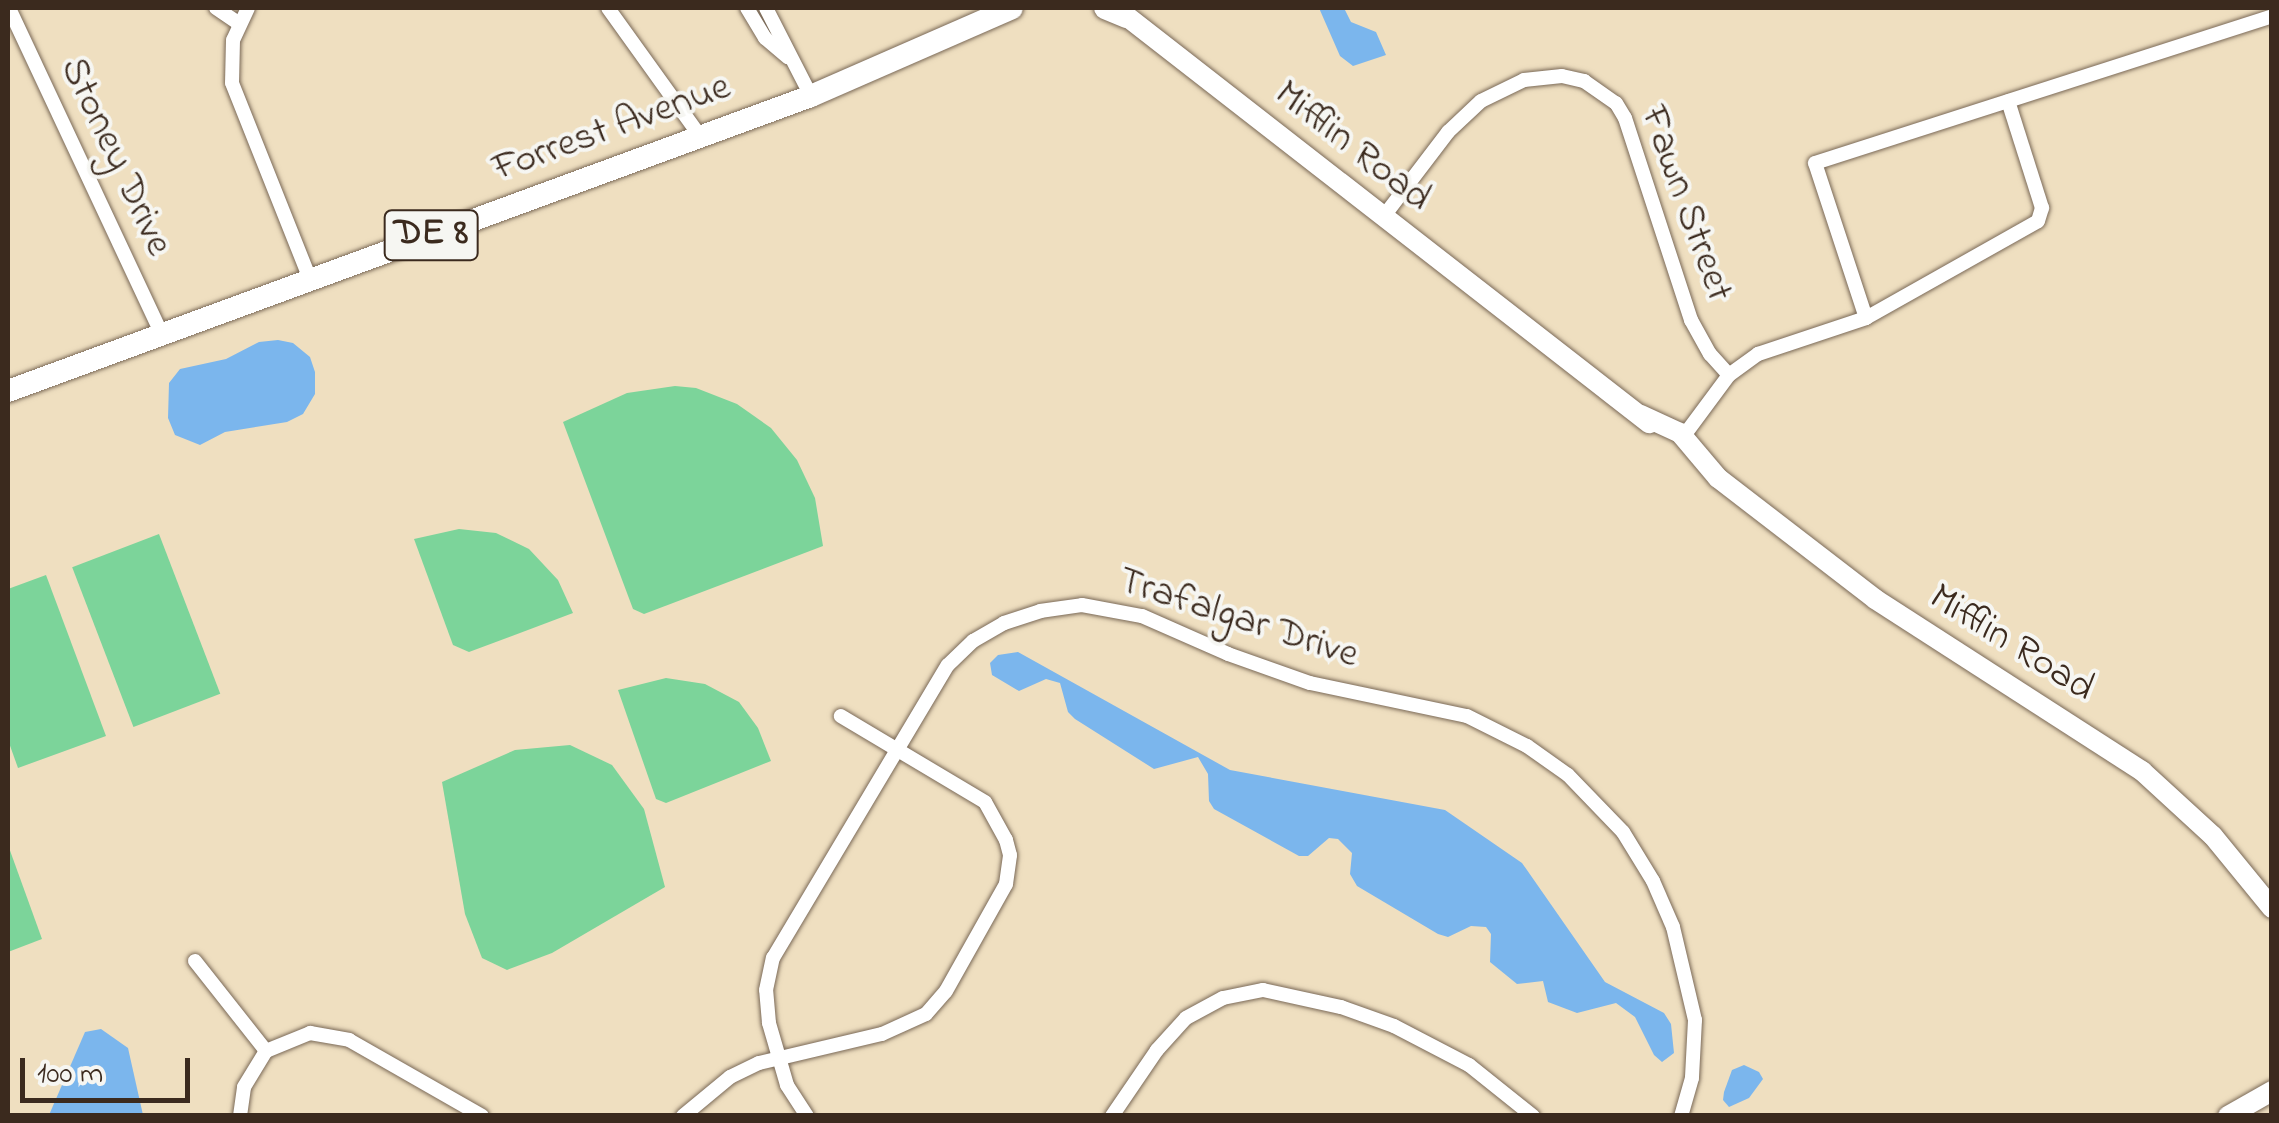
<!DOCTYPE html>
<html>
<head>
<meta charset="utf-8">
<style>
  body { margin:0 }
  #map { position:relative; width:2279px; height:1123px; overflow:hidden; background:#efdfc0; font-family:"Indie Flower",sans-serif }
  div>[style] { position:absolute }
  .green>* { inset:0; background:#7cd49a; transform-origin:0 0 }
  .water>* { inset:0; background:#7bb6ed }
  .roads { filter:drop-shadow(0 0 2px #7a6957) drop-shadow(0 0 2px #7a6957) }
  .minor>* { height:14px; margin:-7px; padding:0 7px; transform-origin:7px; border-radius:7px; background:#fff }
  .secondary>* { height:20px; margin:-10px; padding:0 10px; transform-origin:10px; border-radius:10px; background:#fff }
  .trunk>* { height:22px; margin:-11px; padding:0 11px; transform-origin:11px; border-radius:11px; background:#fff }
  span { translate:-50% -50%; white-space:nowrap; text-align:center; line-height:1.15; -webkit-text-stroke:8px #f6f6f2; paint-order:stroke }
  .shield-label span { padding:2px 8px; background:#f6f6f2; border:2px solid; border-radius:8px; -webkit-text-stroke-width:0 }
  .shield-label { font-size:38px; color:#3b2a1e; font-weight:700 }
  .street-label { font-size:40px; color:#3b2a1e }
  .frame { position:absolute; inset:0; border:10px solid #3b2a1e; pointer-events:none }
  .scale { position:absolute; left:20px; top:1058px; width:170px; height:45px; box-sizing:border-box; border:5px solid #3b2a1e; border-top:0; padding-left:12px; font-size:30px; line-height:35px; white-space:nowrap; color:#3b2a1e; -webkit-text-stroke:8px #f6f6f2; paint-order:stroke }
</style>
</head>
<body>
<div id="map">
  <div class="green">
    <i style="clip-path:polygon(675px 386px,696px 388px,737px 404px,771px 428px,797px 460px,815px 498px,823px 546px,644px 614px,633px 609px,563px 422px,627px 393px)"></i>
    <i style="clip-path:polygon(459px 529px,496px 533px,529px 549px,558px 580px,573px 613px,469px 652px,453px 645px,414px 539px)"></i>
    <i style="left:159px;top:534px;width:171px;height:93px;rotate:69deg"></i>
    <i style="clip-path:polygon(46px 575px,106px 736px,18px 768px,8px 740px,8px 589px)"></i>
    <i style="clip-path:polygon(666px 678px,705px 684px,739px 702px,758px 728px,771px 761px,666px 803px,656px 799px,618px 690px)"></i>
    <i style="clip-path:polygon(570px 745px,612px 765px,644px 809px,665px 887px,552px 953px,507px 970px,482px 958px,465px 914px,442px 782px,515px 750px)"></i>
    <i style="clip-path:polygon(8px 845px,42px 939px,8px 952px)"></i>
  </div>
  <div class="water">
    <i style="clip-path:polygon(1319px 8px,1344px 8px,1351px 22px,1376px 32px,1386px 55px,1353px 66px,1340px 56px)"></i>
    <i style="clip-path:polygon(278px 340px,293px 343px,310px 357px,315px 372px,315px 394px,303px 414px,287px 422px,225px 432px,200px 445px,175px 435px,168px 418px,169px 383px,180px 369px,226px 359px,259px 342px)"></i>
    <i style="clip-path:polygon(1018px 652px,1230px 770px,1445px 810px,1522px 863px,1605px 982px,1664px 1013px,1671px 1024px,1674px 1053px,1662px 1062px,1654px 1055px,1635px 1017px,1616px 1003px,1577px 1013px,1548px 1002px,1543px 981px,1517px 984px,1490px 962px,1491px 934px,1486px 927px,1471px 926px,1448px 937px,1438px 934px,1357px 886px,1350px 874px,1352px 853px,1338px 839px,1329px 838px,1308px 856px,1299px 856px,1214px 809px,1209px 801px,1208px 774px,1198px 757px,1154px 769px,1075px 719px,1068px 712px,1060px 683px,1046px 679px,1019px 691px,992px 675px,990px 663px,998px 655px)"></i>
    <i style="clip-path:polygon(101px 1029px,128px 1048px,143px 1115px,49px 1115px,85px 1032px)"></i>
    <i style="clip-path:polygon(1744px 1065px,1759px 1072px,1763px 1079px,1749px 1098px,1729px 1107px,1723px 1100px,1724px 1092px,1732px 1070px)"></i>
  </div>
  <div class="roads">
    <div class="minor">
      <i style="left:9px;top:8px;width:361px;rotate:64.9deg"></i>
      <i style="left:216px;top:8px;width:27px;rotate:34deg"></i>
      <i style="left:248px;top:8px;width:35px;rotate:115deg"></i>
      <i style="left:233px;top:40px;width:43px;rotate:91.3deg"></i>
      <i style="left:232px;top:83px;width:211px;rotate:68.3deg"></i>
      <i style="left:608px;top:8px;width:158px;rotate:54.3deg"></i>
      <i style="left:747px;top:8px;width:35px;rotate:59deg"></i>
      <i style="left:765px;top:38px;width:30px;rotate:40deg"></i>
      <i style="left:766px;top:8px;width:99px;rotate:62.9deg"></i>
      <i style="left:1384px;top:216px;width:106px;rotate:-52.7deg"></i>
      <i style="left:1448px;top:132px;width:45px;rotate:-43.2deg"></i>
      <i style="left:1481px;top:101px;width:48px;rotate:-26deg"></i>
      <i style="left:1524px;top:80px;width:38px;rotate:-6deg"></i>
      <i style="left:1562px;top:76px;width:23px;rotate:13deg"></i>
      <i style="left:1584px;top:81px;width:39px;rotate:35deg"></i>
      <i style="left:1616px;top:103px;width:17px;rotate:59deg"></i>
      <i style="left:1625px;top:118px;width:213px;rotate:71.9deg"></i>
      <i style="left:1691px;top:320px;width:39px;rotate:61deg"></i>
      <i style="left:1710px;top:354px;width:28px;rotate:48deg"></i>
      <i style="left:1866px;top:318px;width:163px;rotate:-108.2deg"></i>
      <i style="left:1815px;top:163px;width:480px;rotate:-17.8deg"></i>
      <i style="left:1683px;top:437px;width:77px;rotate:-53.4deg"></i>
      <i style="left:1729px;top:375px;width:36px;rotate:-36deg"></i>
      <i style="left:1758px;top:354px;width:114px;rotate:-18.4deg"></i>
      <i style="left:1866px;top:318px;width:197px;rotate:-29.4deg"></i>
      <i style="left:2038px;top:221px;width:14px;rotate:-73deg"></i>
      <i style="left:2042px;top:208px;width:112px;rotate:-107.6deg"></i>
      <i style="left:195px;top:961px;width:115px;rotate:51.7deg"></i>
      <i style="left:240px;top:1116px;width:29px;rotate:-82deg"></i>
      <i style="left:244px;top:1087px;width:42px;rotate:-58.6deg"></i>
      <i style="left:266px;top:1051px;width:48px;rotate:-22.2deg"></i>
      <i style="left:310px;top:1033px;width:40px;rotate:10deg"></i>
      <i style="left:349px;top:1040px;width:153px;rotate:29.7deg"></i>
      <i style="left:683px;top:1116px;width:61px;rotate:-39.7deg"></i>
      <i style="left:730px;top:1077px;width:32px;rotate:-26deg"></i>
      <i style="left:759px;top:1063px;width:126px;rotate:-13.3deg"></i>
      <i style="left:882px;top:1034px;width:48px;rotate:-24.4deg"></i>
      <i style="left:926px;top:1014px;width:30px;rotate:-49deg"></i>
      <i style="left:946px;top:991px;width:123px;rotate:-60.7deg"></i>
      <i style="left:1006px;top:884px;width:29px;rotate:-82deg"></i>
      <i style="left:1010px;top:855px;width:16px;rotate:-105deg"></i>
      <i style="left:1006px;top:840px;width:43px;rotate:-118.9deg"></i>
      <i style="left:985px;top:802px;width:168px;rotate:-149.2deg"></i>
      <i style="left:807px;top:1116px;width:37px;rotate:-123deg"></i>
      <i style="left:787px;top:1085px;width:65px;rotate:-106.2deg"></i>
      <i style="left:769px;top:1023px;width:33px;rotate:-95deg"></i>
      <i style="left:766px;top:990px;width:33px;rotate:-78deg"></i>
      <i style="left:773px;top:958px;width:341px;rotate:-59.2deg"></i>
      <i style="left:948px;top:665px;width:35px;rotate:-44deg"></i>
      <i style="left:973px;top:641px;width:36px;rotate:-30deg"></i>
      <i style="left:1004px;top:623px;width:38px;rotate:-18deg"></i>
      <i style="left:1040px;top:611px;width:42px;rotate:-8.1deg"></i>
      <i style="left:1082px;top:605px;width:61px;rotate:10.4deg"></i>
      <i style="left:1142px;top:616px;width:94px;rotate:23.8deg"></i>
      <i style="left:1228px;top:654px;width:87px;rotate:19.5deg"></i>
      <i style="left:1310px;top:683px;width:160px;rotate:11.9deg"></i>
      <i style="left:1467px;top:716px;width:67px;rotate:26.6deg"></i>
      <i style="left:1527px;top:746px;width:50px;rotate:35.3deg"></i>
      <i style="left:1568px;top:775px;width:79px;rotate:46deg"></i>
      <i style="left:1623px;top:832px;width:57px;rotate:58.5deg"></i>
      <i style="left:1653px;top:881px;width:50px;rotate:66.5deg"></i>
      <i style="left:1673px;top:927px;width:96px;rotate:76.7deg"></i>
      <i style="left:1695px;top:1020px;width:58px;rotate:93deg"></i>
      <i style="left:1692px;top:1078px;width:40px;rotate:106deg"></i>
      <i style="left:1112px;top:1116px;width:80px;rotate:-55.7deg"></i>
      <i style="left:1157px;top:1050px;width:43px;rotate:-47.8deg"></i>
      <i style="left:1186px;top:1018px;width:42px;rotate:-28.4deg"></i>
      <i style="left:1223px;top:998px;width:41px;rotate:-11.3deg"></i>
      <i style="left:1263px;top:990px;width:80px;rotate:12.3deg"></i>
      <i style="left:1341px;top:1007px;width:56px;rotate:19.7deg"></i>
      <i style="left:1394px;top:1026px;width:85px;rotate:27.5deg"></i>
      <i style="left:1469px;top:1065px;width:82px;rotate:38.6deg"></i>
    </div>
    <div class="secondary">
      <i style="left:1116px;top:8px;width:676px;rotate:37.9deg"></i>
      <i style="left:1641px;top:415px;width:43px;rotate:24.8deg"></i>
      <i style="left:1680px;top:433px;width:59px;rotate:49.8deg"></i>
      <i style="left:1718px;top:478px;width:198px;rotate:37.6deg"></i>
      <i style="left:1875px;top:599px;width:318px;rotate:32.8deg"></i>
      <i style="left:2142px;top:771px;width:96px;rotate:42.5deg"></i>
      <i style="left:2213px;top:836px;width:93px;rotate:50.7deg"></i>
      <i style="left:2228px;top:1116px;width:51px;rotate:-29.6deg"></i>
    </div>
    <div class="trunk">
      <i style="left:1105px;top:8px;width:23px;rotate:23deg"></i>
      <i style="left:8px;top:391px;width:855px;rotate:-20.17deg"></i>
      <i style="left:811px;top:96px;width:219px;rotate:-23.6deg"></i>
    </div>
  </div>
  <div class="shield-label">
    <span style="left:431px;top:235px">DE 8</span>
  </div>
  <div class="street-label">
    <span style="left:612px;top:129px;rotate:-20deg">Forrest Avenue</span>
    <span style="left:1352px;top:147px;rotate:38deg">Mifflin Road</span>
    <span style="left:115px;top:157px;rotate:65deg">Stoney Drive</span>
    <span style="left:1685px;top:204px;rotate:70deg">Fawn Street</span>
    <span style="left:1238px;top:619px;rotate:18deg">Trafalgar Drive</span>
    <span style="left:2011px;top:644px;rotate:32deg">Mifflin Road</span>
  </div>
  <div class="frame"></div>
  <div class="scale">100 m</div>
</div>
</body>
</html>
